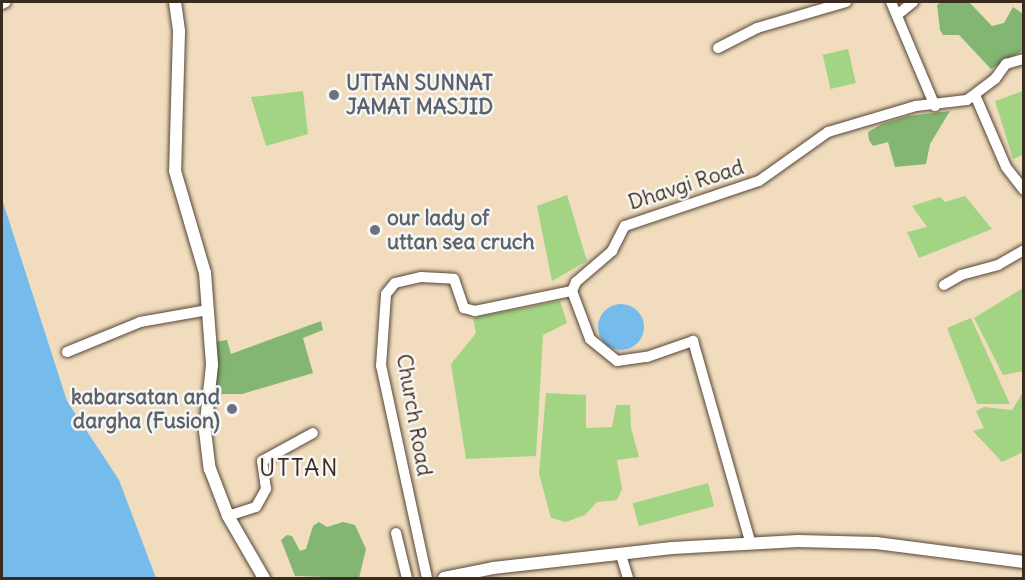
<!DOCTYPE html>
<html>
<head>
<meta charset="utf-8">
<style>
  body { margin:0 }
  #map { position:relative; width:1025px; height:580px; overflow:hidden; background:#f1ddbe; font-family:Delius,sans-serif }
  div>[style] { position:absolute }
  .green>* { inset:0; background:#a3d484; transform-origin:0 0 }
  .forest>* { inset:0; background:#82b672 }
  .water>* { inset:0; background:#75bced }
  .round { border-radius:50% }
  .roads { filter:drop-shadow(0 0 2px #564536) drop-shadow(0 0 2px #564536) }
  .minor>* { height:10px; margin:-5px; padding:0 5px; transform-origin:5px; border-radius:5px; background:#fff }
  .tertiary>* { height:12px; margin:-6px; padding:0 6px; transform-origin:6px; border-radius:6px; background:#fff }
  .dots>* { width:16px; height:16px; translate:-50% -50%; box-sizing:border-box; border:3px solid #f6f6f2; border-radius:50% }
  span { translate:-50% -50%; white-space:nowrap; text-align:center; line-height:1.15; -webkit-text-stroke:5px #f6f6f2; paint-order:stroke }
  .worship-label { font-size:21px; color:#5b616d; font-weight:700 }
  .left { translate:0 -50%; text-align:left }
  .right { translate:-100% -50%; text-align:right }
  .street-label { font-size:21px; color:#3b2a1e }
  .quarter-label { font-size:24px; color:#3b2a1e; letter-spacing:1.5px }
  .frame { position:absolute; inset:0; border:3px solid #3b2a1e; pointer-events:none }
</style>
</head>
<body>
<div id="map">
  <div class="green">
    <i style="left:848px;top:49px;width:35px;height:26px;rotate:77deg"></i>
    <i style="clip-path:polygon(303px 91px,308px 134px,266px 146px,251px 97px)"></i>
    <i style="clip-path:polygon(1023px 91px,1023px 155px,1013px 159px,995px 101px)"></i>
    <i style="clip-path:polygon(567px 195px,587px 261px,552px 281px,537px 206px)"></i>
    <i style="clip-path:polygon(965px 196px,992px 229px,919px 258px,907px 232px,927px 227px,912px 206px,940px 197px,945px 202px)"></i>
    <i style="clip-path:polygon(1023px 288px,1023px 371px,1003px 375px,974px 318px)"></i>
    <i style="clip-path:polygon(560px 301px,567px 323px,543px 335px,536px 456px,466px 459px,451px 364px,476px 333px,473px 318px)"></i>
    <i style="clip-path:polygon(971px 318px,1010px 404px,977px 404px,947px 328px)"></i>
    <i style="clip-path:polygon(1023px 392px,1023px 452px,1002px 462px,973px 431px,984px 428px,976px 411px,984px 407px,1012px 410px)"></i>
    <i style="clip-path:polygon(546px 393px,586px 395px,586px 428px,612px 427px,616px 405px,630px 405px,631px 428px,639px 457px,617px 460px,622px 489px,617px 500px,597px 502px,585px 515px,566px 522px,551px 518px,539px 474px)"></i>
    <i style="left:708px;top:483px;width:24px;height:78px;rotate:75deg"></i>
  </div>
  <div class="forest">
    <i style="clip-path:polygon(941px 2px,969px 2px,992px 26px,1004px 23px,1013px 7px,1023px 14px,1023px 50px,991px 69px,959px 35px,943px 35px,940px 30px,937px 5px)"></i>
    <i style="clip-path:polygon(950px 111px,930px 144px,926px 164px,895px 167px,888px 142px,873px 146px,869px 140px,868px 132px,882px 124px,908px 116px)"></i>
    <i style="clip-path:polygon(321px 321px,323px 330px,303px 338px,313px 373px,242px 394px,221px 394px,215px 387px,215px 342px,227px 340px,231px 354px)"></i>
    <i style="clip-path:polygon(319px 522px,327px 527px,343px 522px,355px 525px,366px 549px,359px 578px,295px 576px,281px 540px,287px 535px,292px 536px,300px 551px,306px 549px,313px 526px)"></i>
  </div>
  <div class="water">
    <i style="clip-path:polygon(2px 199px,67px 401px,119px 480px,156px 578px,2px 578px)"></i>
    <i class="round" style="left:598px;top:304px;width:46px;height:46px"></i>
  </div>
  <div class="roads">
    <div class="minor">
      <i style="left:891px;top:2px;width:113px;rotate:67.1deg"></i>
      <i style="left:2px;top:4px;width:4px;rotate:-27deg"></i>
      <i style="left:897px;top:15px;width:21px;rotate:-39deg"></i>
      <i style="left:718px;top:48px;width:44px;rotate:-27.1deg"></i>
      <i style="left:757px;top:28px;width:93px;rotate:-16.3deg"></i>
      <i style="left:975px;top:95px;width:78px;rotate:66.7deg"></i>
      <i style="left:1006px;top:167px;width:29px;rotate:52deg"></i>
      <i style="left:944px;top:285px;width:20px;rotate:-30deg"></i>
      <i style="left:961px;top:275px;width:38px;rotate:-15deg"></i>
      <i style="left:998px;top:265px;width:30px;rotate:-30deg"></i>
      <i style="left:572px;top:291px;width:10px;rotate:-66deg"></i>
      <i style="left:576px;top:282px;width:48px;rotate:-40.7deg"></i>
      <i style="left:612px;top:251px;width:28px;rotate:-63deg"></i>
      <i style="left:625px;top:226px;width:141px;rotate:-18.6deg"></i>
      <i style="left:759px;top:181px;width:85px;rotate:-35.4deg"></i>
      <i style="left:828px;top:132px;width:92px;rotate:-16.5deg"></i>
      <i style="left:916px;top:106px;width:51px;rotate:-6.7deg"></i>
      <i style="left:967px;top:100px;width:35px;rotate:-37deg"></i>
      <i style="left:995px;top:79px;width:19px;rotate:-54deg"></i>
      <i style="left:1006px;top:64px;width:19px;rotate:-16deg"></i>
      <i style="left:572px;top:291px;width:51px;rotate:69.4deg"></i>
      <i style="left:590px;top:339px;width:35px;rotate:39deg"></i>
      <i style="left:617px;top:361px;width:30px;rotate:-8deg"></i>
      <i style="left:647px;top:357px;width:49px;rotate:-19.2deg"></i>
      <i style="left:693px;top:341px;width:211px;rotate:74.1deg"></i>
      <i style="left:67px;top:352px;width:79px;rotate:-22.3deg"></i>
      <i style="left:140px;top:322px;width:69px;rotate:-10deg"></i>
      <i style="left:228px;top:516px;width:29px;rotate:-18deg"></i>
      <i style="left:256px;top:507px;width:21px;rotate:-61deg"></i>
      <i style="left:266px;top:489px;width:28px;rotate:-98deg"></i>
      <i style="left:262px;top:461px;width:58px;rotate:-28.8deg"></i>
      <i style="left:396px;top:533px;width:46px;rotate:76.3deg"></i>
      <i style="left:621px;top:555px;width:24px;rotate:73deg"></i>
      <i style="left:427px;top:578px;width:217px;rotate:-102.2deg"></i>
      <i style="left:381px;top:366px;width:72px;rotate:-86deg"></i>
      <i style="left:386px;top:294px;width:14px;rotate:-51deg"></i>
      <i style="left:395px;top:283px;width:27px;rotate:-13deg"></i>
      <i style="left:421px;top:277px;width:33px;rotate:3deg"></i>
      <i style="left:454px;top:279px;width:31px;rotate:71deg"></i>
      <i style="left:464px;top:308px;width:11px;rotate:15deg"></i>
      <i style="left:475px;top:311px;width:99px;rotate:-11.7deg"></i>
    </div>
    <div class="tertiary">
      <i style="left:175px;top:2px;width:30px;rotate:82deg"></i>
      <i style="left:179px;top:32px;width:139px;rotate:91.6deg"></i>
      <i style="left:175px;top:171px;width:106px;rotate:73.6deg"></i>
      <i style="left:205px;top:273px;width:92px;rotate:85.6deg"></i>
      <i style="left:212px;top:365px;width:66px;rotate:96.1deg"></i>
      <i style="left:205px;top:431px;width:38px;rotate:83deg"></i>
      <i style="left:210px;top:469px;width:50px;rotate:69deg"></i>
      <i style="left:228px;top:516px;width:72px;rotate:59.9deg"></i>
      <i style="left:444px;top:578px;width:50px;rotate:-11.5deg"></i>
      <i style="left:493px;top:568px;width:180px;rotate:-6.4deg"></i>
      <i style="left:672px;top:548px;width:126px;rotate:-3.2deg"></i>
      <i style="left:798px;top:541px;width:78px;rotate:1.5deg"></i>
      <i style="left:876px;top:543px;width:149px;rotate:7.3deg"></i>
    </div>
  </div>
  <div class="dots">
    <i style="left:334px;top:95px;background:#6b7280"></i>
    <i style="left:375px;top:230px;background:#6b7280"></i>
    <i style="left:232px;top:409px;background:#6b7280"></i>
  </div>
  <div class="worship-label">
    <span class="left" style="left:346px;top:95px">UTTAN SUNNAT<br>JAMAT MASJID</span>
    <span class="left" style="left:387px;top:230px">our lady of<br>uttan sea cruch</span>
    <span class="right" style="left:220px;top:409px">kabarsatan and<br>dargha (Fusion)</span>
  </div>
  <div class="street-label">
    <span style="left:686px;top:185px;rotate:-18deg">Dhavgi Road</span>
    <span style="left:414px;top:415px;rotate:80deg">Church Road</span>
  </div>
  <div class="quarter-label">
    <span style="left:299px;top:468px">UTTAN</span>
  </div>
  <div class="frame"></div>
</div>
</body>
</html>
